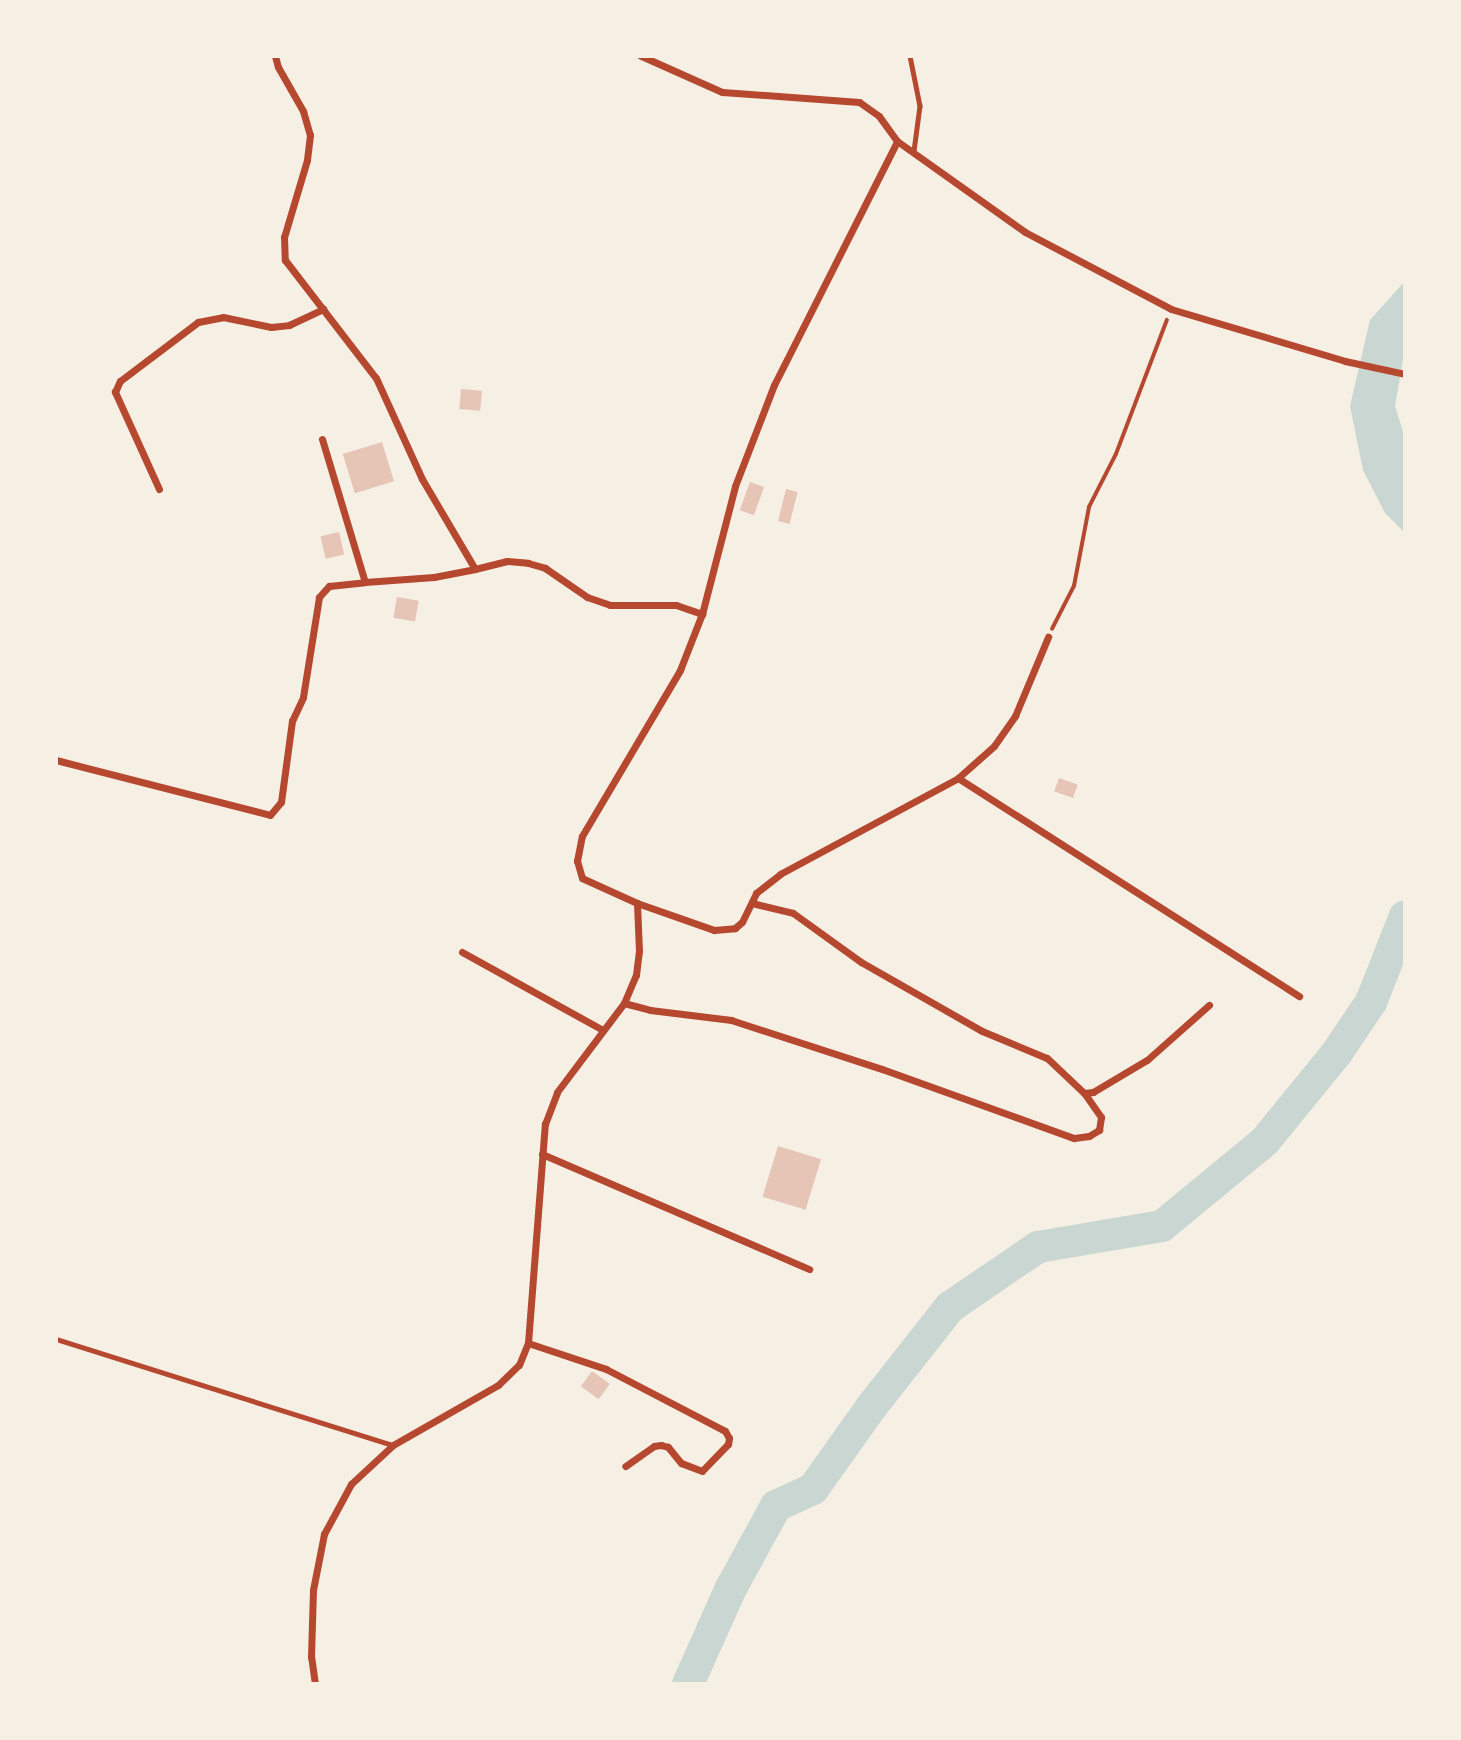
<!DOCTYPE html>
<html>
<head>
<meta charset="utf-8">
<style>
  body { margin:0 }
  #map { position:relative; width:1461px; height:1740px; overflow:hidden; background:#f6efe4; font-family:Georgia,serif }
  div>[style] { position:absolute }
  .water>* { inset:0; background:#c9d6d2 }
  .river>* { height:32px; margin:-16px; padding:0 16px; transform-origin:16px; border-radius:16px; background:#c9d6d2 }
  .building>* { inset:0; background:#e6c5b7; transform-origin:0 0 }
  .path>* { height:3.5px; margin:-1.75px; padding:0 1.75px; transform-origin:1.75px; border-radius:1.75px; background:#b5482f }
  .service>* { height:4.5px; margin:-2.25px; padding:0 2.25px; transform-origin:2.25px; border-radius:2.25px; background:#b5482f }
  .minor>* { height:7px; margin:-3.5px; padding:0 3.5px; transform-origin:3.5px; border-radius:3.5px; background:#b5482f }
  span { translate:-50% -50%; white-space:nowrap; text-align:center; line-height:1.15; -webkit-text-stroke:5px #f6efe4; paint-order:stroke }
  .frame { position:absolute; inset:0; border:58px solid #f6efe4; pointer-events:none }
</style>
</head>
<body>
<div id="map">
  <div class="water">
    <i style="clip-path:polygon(1405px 281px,1405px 349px,1395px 406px,1405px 438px,1405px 533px,1385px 513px,1363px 470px,1350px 406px,1370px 320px)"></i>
  </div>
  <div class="river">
    <i style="left:688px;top:1684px;width:103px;rotate:-65.9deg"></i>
    <i style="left:730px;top:1590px;width:96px;rotate:-61.3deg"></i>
    <i style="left:776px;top:1506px;width:41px;rotate:-24.7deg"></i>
    <i style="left:813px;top:1489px;width:102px;rotate:-54.6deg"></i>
    <i style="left:872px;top:1406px;width:126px;rotate:-51.8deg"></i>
    <i style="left:950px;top:1307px;width:107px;rotate:-34.3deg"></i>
    <i style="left:1038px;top:1247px;width:126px;rotate:-9.6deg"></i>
    <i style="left:1162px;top:1226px;width:134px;rotate:-39.5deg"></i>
    <i style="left:1265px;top:1141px;width:112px;rotate:-50.8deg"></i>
    <i style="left:1336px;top:1054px;width:63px;rotate:-56.1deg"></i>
    <i style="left:1371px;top:1002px;width:92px;rotate:-68.4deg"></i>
  </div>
  <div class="building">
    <i style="left:461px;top:389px;width:21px;height:20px;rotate:5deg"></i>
    <i style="left:382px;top:442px;width:41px;height:41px;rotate:73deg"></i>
    <i style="left:750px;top:482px;width:15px;height:30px;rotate:20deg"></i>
    <i style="left:786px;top:489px;width:12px;height:33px;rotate:14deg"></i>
    <i style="left:339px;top:532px;width:23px;height:19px;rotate:77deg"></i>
    <i style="left:397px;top:597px;width:22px;height:21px;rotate:10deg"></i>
    <i style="left:1059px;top:778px;width:20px;height:14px;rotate:20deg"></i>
    <i style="left:778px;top:1146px;width:45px;height:53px;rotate:17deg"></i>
    <i style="left:592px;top:1371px;width:22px;height:19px;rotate:36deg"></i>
  </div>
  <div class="path">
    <i style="left:1052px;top:629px;width:48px;rotate:-62.9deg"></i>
    <i style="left:1074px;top:586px;width:80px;rotate:-79.2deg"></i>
    <i style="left:1089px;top:507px;width:59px;rotate:-63deg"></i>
    <i style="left:1116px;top:454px;width:143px;rotate:-69.2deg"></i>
  </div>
  <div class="service">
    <i style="left:910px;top:56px;width:51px;rotate:78.7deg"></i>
    <i style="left:920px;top:106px;width:45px;rotate:97.6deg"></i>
    <i style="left:56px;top:1339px;width:352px;rotate:17.5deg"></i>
  </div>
  <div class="minor">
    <i style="left:275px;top:56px;width:11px;rotate:75deg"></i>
    <i style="left:278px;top:67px;width:51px;rotate:60.4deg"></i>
    <i style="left:303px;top:111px;width:25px;rotate:74deg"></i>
    <i style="left:310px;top:135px;width:25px;rotate:97deg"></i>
    <i style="left:307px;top:160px;width:80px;rotate:106.6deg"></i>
    <i style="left:284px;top:237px;width:23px;rotate:88deg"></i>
    <i style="left:285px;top:260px;width:149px;rotate:52.4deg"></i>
    <i style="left:376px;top:378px;width:111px;rotate:65.5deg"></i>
    <i style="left:422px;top:479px;width:104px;rotate:59.5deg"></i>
    <i style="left:475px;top:569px;width:33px;rotate:-14deg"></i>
    <i style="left:507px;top:561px;width:21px;rotate:5deg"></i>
    <i style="left:528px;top:563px;width:18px;rotate:16deg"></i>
    <i style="left:545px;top:568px;width:51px;rotate:34.6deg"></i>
    <i style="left:587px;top:597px;width:24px;rotate:19deg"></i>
    <i style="left:610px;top:605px;width:66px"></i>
    <i style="left:676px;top:605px;width:28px;rotate:19deg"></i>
    <i style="left:897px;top:141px;width:157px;rotate:35.4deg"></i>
    <i style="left:1025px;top:232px;width:165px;rotate:27.8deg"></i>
    <i style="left:1171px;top:309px;width:182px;rotate:16.6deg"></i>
    <i style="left:1345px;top:361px;width:61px;rotate:12.2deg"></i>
    <i style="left:322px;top:439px;width:149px;rotate:73.3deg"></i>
    <i style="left:365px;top:582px;width:69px;rotate:-4.1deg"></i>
    <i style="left:434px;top:577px;width:42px;rotate:-11deg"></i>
    <i style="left:159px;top:489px;width:107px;rotate:-114.4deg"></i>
    <i style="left:115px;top:392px;width:12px;rotate:-66deg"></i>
    <i style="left:120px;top:381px;width:98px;rotate:-37.1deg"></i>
    <i style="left:198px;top:322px;width:25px;rotate:-11deg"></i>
    <i style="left:223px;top:317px;width:49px;rotate:11.8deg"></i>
    <i style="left:271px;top:327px;width:18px;rotate:-6deg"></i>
    <i style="left:289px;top:325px;width:38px;rotate:-25deg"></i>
    <i style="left:56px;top:760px;width:221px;rotate:14.4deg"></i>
    <i style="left:270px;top:815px;width:17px;rotate:-50deg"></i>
    <i style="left:281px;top:802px;width:82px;rotate:-82.3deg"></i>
    <i style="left:292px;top:721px;width:26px;rotate:-65deg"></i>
    <i style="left:303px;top:697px;width:101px;rotate:-80.9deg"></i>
    <i style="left:319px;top:597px;width:15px;rotate:-48deg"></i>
    <i style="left:329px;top:586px;width:36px;rotate:-6deg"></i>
    <i style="left:958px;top:778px;width:405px;rotate:32.6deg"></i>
    <i style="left:637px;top:903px;width:82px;rotate:19.3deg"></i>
    <i style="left:714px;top:930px;width:21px;rotate:-5deg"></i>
    <i style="left:735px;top:928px;width:9px;rotate:-41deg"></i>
    <i style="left:742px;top:922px;width:32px;rotate:-64deg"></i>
    <i style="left:756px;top:893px;width:31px;rotate:-38deg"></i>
    <i style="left:780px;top:874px;width:202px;rotate:-28.3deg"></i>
    <i style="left:958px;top:778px;width:48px;rotate:-41.6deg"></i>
    <i style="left:994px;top:746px;width:37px;rotate:-55deg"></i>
    <i style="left:1015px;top:716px;width:86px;rotate:-67.3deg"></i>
    <i style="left:752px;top:903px;width:42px;rotate:13.7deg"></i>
    <i style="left:793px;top:913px;width:84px;rotate:35.8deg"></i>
    <i style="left:861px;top:962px;width:139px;rotate:29.7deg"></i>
    <i style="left:982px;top:1031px;width:70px;rotate:22.6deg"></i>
    <i style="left:1047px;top:1058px;width:51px;rotate:43.4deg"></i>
    <i style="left:1084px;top:1093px;width:9px;rotate:-6deg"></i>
    <i style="left:1093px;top:1092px;width:63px;rotate:-30.7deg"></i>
    <i style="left:1147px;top:1060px;width:83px;rotate:-41.6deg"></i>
    <i style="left:462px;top:952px;width:161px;rotate:29deg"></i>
    <i style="left:624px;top:1003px;width:27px;rotate:15deg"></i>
    <i style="left:650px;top:1010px;width:82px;rotate:7deg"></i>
    <i style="left:731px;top:1020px;width:159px;rotate:18deg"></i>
    <i style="left:882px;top:1069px;width:204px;rotate:19.8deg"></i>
    <i style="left:1074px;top:1138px;width:15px;rotate:-8deg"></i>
    <i style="left:1089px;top:1136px;width:12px;rotate:-31deg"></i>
    <i style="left:1099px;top:1130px;width:13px;rotate:-81deg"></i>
    <i style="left:1101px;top:1117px;width:29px;rotate:-125deg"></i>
    <i style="left:542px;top:1154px;width:291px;rotate:23.3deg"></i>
    <i style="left:528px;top:1343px;width:82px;rotate:18.4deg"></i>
    <i style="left:606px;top:1369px;width:134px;rotate:27.5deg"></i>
    <i style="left:725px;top:1431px;width:8px;rotate:60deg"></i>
    <i style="left:729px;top:1438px;width:6px;rotate:99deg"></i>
    <i style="left:728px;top:1444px;width:37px;rotate:134deg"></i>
    <i style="left:702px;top:1471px;width:22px;rotate:-159deg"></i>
    <i style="left:681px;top:1463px;width:21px;rotate:-129deg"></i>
    <i style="left:668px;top:1447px;width:7px;rotate:-164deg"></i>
    <i style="left:661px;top:1445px;width:7px;rotate:172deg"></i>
    <i style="left:654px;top:1446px;width:35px;rotate:145deg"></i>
    <i style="left:315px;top:1684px;width:27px;rotate:-98deg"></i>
    <i style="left:311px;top:1657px;width:67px;rotate:-88.3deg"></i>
    <i style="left:313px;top:1590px;width:57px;rotate:-78.9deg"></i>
    <i style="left:324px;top:1534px;width:57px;rotate:-61.6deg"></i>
    <i style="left:351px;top:1484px;width:57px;rotate:-42.9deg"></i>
    <i style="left:393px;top:1445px;width:121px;rotate:-29.7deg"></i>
    <i style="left:498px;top:1385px;width:29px;rotate:-44deg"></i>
    <i style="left:519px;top:1365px;width:24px;rotate:-68deg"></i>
    <i style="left:528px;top:1343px;width:220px;rotate:-85.6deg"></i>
    <i style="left:545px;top:1124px;width:34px;rotate:-69deg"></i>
    <i style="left:557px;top:1092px;width:111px;rotate:-53deg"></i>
    <i style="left:624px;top:1003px;width:30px;rotate:-67deg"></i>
    <i style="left:636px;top:975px;width:24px;rotate:-83deg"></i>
    <i style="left:639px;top:951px;width:48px;rotate:-92.4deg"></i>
    <i style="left:637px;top:903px;width:60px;rotate:-155.6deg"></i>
    <i style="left:582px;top:878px;width:18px;rotate:-106deg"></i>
    <i style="left:577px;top:861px;width:25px;rotate:-79deg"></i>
    <i style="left:582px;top:836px;width:193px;rotate:-59.4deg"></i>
    <i style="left:680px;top:670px;width:60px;rotate:-68.6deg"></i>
    <i style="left:702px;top:614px;width:132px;rotate:-75.5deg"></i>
    <i style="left:735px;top:486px;width:108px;rotate:-68.9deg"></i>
    <i style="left:774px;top:385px;width:273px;rotate:-63.2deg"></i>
    <i style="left:897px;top:141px;width:31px;rotate:-126deg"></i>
    <i style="left:879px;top:116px;width:24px;rotate:-145deg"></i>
    <i style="left:859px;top:102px;width:137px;rotate:-175.8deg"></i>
    <i style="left:722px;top:92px;width:89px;rotate:-156deg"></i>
  </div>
  <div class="frame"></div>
</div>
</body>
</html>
